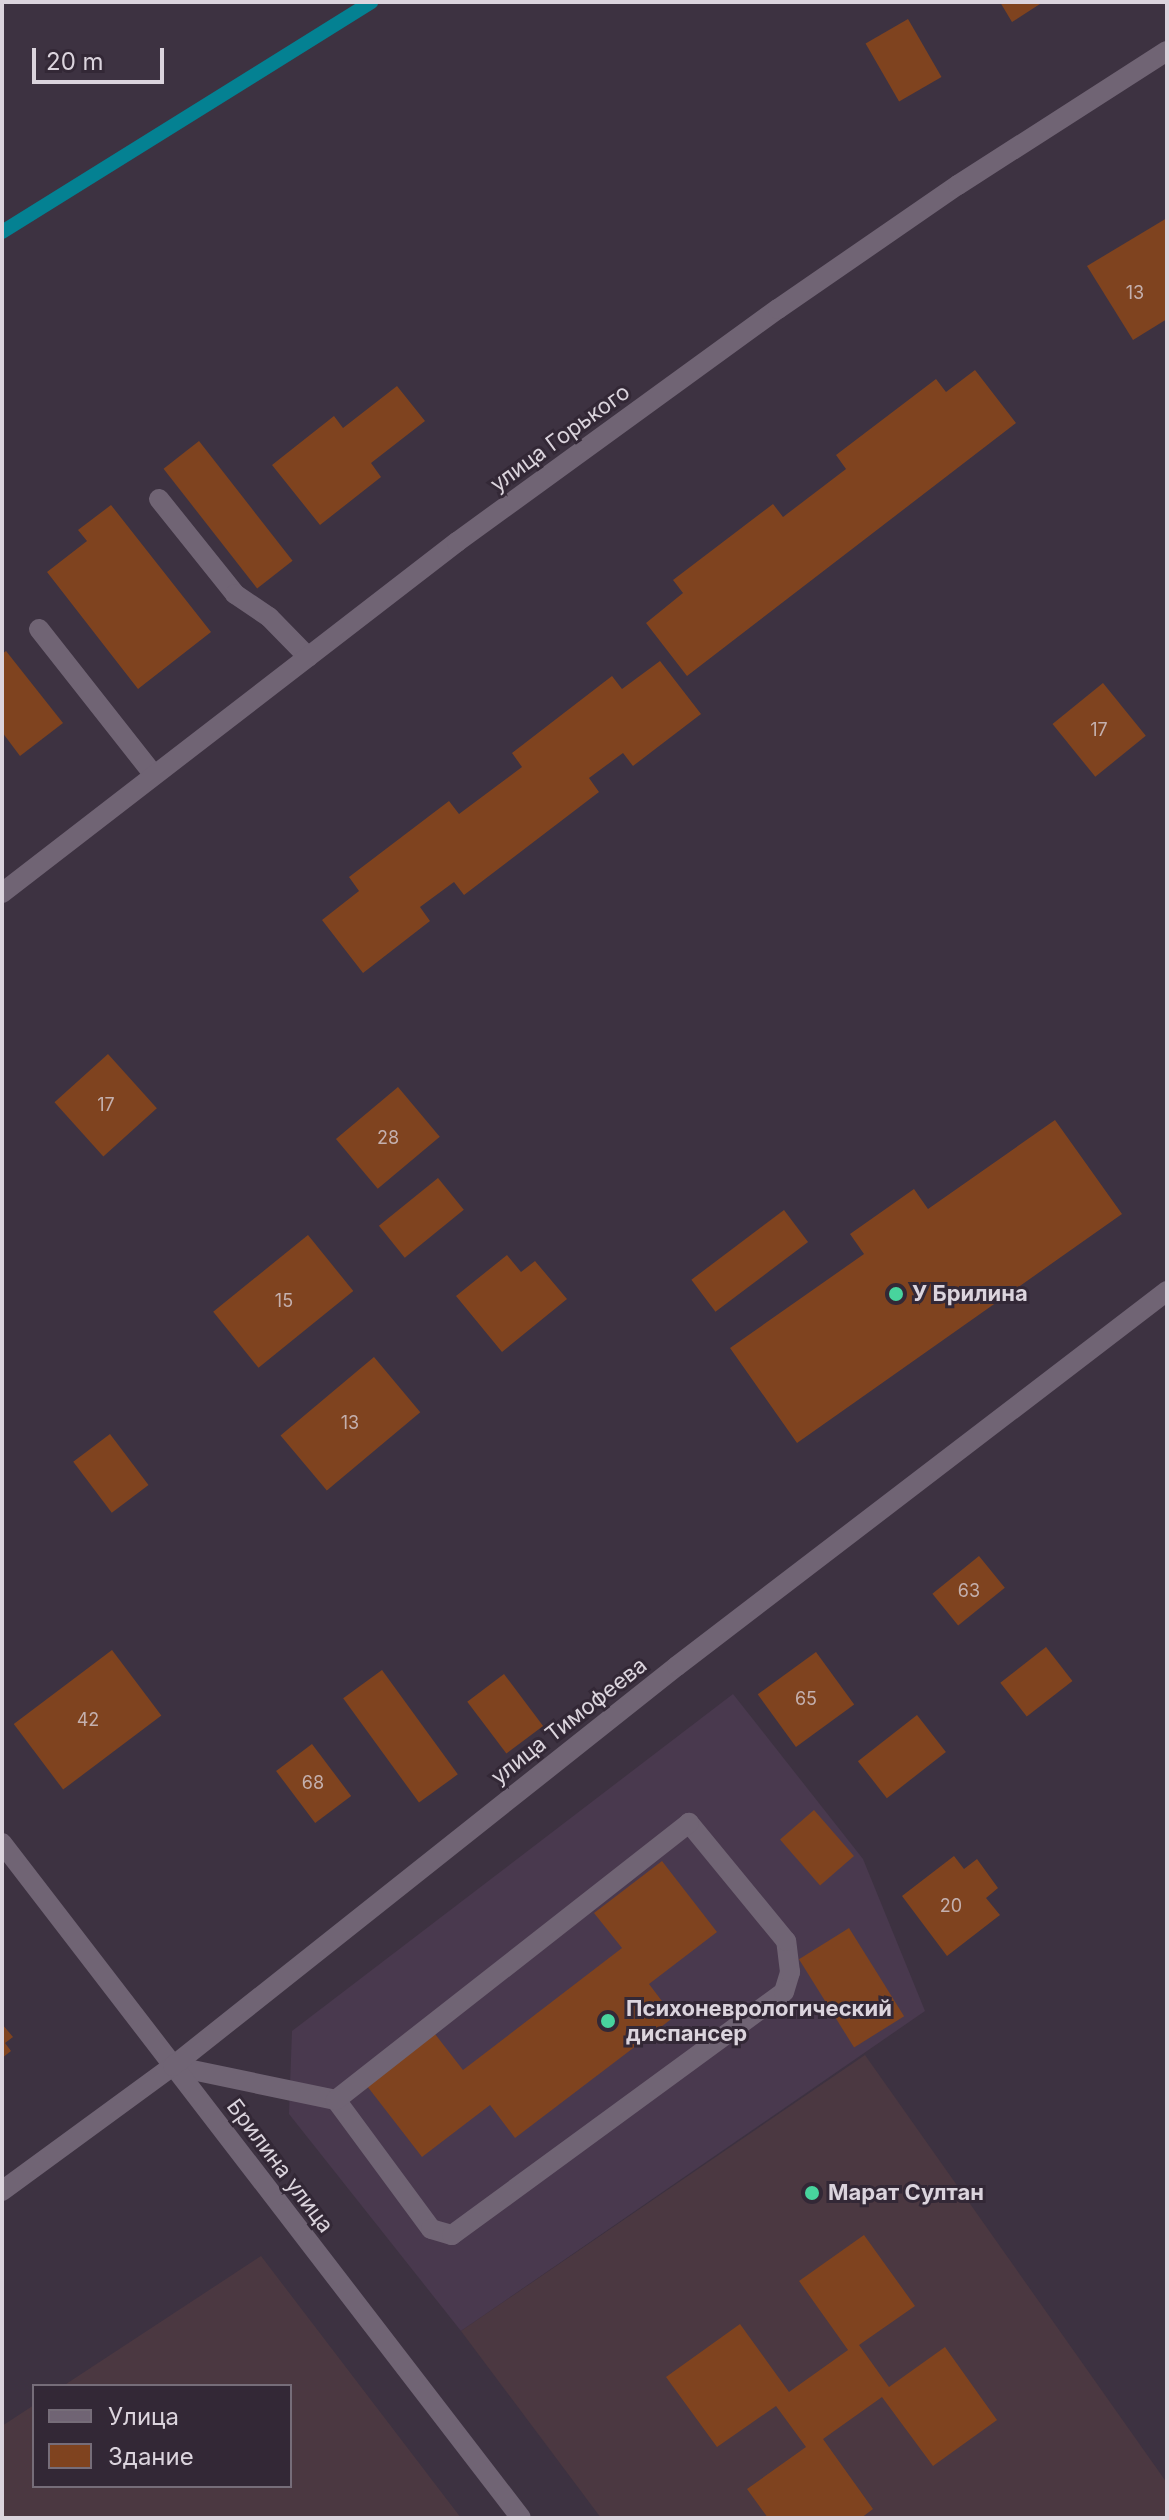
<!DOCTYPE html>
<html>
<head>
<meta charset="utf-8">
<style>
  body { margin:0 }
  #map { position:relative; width:1169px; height:2520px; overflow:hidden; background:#3d3241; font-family:Inter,sans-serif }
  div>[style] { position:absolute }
  .built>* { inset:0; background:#49394e }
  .education>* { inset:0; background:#4b3841 }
  .stream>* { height:14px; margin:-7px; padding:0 7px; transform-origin:7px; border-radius:7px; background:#048192 }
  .building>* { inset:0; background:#7f431f; transform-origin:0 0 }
  .service>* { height:20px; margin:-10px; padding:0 10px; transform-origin:10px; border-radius:10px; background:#706474 }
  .minor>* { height:20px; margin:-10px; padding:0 10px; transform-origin:10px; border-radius:10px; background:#706474 }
  .dots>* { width:22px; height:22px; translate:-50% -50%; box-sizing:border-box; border:4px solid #332836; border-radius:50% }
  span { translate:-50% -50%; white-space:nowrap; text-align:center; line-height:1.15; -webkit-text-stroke:6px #332836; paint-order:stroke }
  .number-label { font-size:18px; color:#c4b0ae }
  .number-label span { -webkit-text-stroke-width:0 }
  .street-label { font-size:22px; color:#dbd4dd }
  .poi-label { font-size:22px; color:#dbd4dd; font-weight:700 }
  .left { translate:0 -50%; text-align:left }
  .frame { position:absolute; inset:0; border:4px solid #dbd4dd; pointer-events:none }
  .legend { position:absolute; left:32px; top:2384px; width:260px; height:104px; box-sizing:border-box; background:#332836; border:2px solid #766d79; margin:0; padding:10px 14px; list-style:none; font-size:24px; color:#dbd4dd }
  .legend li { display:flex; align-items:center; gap:16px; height:40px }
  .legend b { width:40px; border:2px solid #766d79 }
  .scale { position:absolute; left:32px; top:48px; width:132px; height:36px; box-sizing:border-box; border:4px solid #dbd4dd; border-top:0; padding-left:10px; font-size:24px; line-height:28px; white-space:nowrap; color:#dbd4dd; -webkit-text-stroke:6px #332836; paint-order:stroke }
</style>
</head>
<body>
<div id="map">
  <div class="built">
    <i style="clip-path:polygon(733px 1694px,863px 1859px,925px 2011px,461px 2331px,289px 2114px,292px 2031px)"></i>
  </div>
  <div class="education">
    <i style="clip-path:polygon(865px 2055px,1167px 2483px,1165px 2518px,601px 2518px,461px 2331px)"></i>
    <i style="clip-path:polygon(261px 2256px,461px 2518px,2px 2518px,2px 2426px,34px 2405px,34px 2486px,290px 2486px,290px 2386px,63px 2386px)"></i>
  </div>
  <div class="stream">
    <i style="left:2px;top:232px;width:435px;rotate:-31.9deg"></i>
  </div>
  <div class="building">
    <i style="clip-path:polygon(1000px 2px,1043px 2px,1012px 22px)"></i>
    <i style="left:908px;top:19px;width:67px;height:49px;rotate:60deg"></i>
    <i style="clip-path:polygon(1167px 218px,1167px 319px,1133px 340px,1087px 266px)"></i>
    <i style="clip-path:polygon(975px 370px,1016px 423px,687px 676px,646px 623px,683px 593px,673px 580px,773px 504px,783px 517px,846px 469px,836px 455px,936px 379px,946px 392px)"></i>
    <i style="clip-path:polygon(397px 386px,425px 421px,371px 463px,381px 477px,320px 525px,272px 465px,334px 416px,343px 428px)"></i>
    <i style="left:199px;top:441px;width:152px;height:45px;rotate:52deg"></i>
    <i style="clip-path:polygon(111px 505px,211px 632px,138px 689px,47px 572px,87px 541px,78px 530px)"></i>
    <i style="clip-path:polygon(6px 651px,63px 723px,20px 756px,2px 732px,2px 654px)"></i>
    <i style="clip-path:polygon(660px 661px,701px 714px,633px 766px,623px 753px,589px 778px,599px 792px,464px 895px,454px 882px,420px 907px,430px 921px,363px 973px,322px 920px,359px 891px,349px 877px,449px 801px,459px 814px,522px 767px,512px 753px,612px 676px,622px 689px)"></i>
    <i style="left:1103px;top:683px;width:68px;height:65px;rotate:51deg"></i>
    <i style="left:108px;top:1054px;width:73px;height:72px;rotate:48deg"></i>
    <i style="left:398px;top:1087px;width:65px;height:81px;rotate:50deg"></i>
    <i style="clip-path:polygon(1055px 1120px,1122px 1214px,797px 1443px,730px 1348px,864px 1254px,850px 1234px,914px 1189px,928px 1209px)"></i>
    <i style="left:438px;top:1178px;width:41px;height:76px;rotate:51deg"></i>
    <i style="left:784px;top:1210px;width:40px;height:116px;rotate:53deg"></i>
    <i style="left:308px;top:1235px;width:72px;height:122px;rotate:51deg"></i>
    <i style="clip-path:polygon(507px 1255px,521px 1272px,535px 1261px,567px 1299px,502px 1352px,456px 1296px)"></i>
    <i style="left:374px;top:1357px;width:72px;height:122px;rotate:50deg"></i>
    <i style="left:110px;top:1434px;width:64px;height:46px;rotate:53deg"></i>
    <i style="left:979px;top:1556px;width:41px;height:60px;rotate:51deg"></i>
    <i style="left:1046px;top:1647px;width:43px;height:58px;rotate:52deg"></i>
    <i style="left:112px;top:1650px;width:82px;height:123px;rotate:53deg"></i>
    <i style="left:816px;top:1652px;width:65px;height:72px;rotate:54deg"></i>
    <i style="left:382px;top:1670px;width:129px;height:48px;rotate:54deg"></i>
    <i style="left:504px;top:1674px;width:65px;height:46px;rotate:53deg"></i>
    <i style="left:917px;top:1715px;width:47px;height:75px;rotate:52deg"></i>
    <i style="left:312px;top:1744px;width:65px;height:45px;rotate:53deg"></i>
    <i style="left:814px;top:1810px;width:61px;height:45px;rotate:49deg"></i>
    <i style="clip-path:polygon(954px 1856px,964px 1869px,977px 1859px,998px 1888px,986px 1898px,1000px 1915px,947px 1956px,902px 1896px)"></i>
    <i style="clip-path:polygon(662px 1861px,717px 1932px,649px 1984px,674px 2017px,515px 2138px,490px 2105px,422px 2157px,367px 2086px,435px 2034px,463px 2070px,622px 1948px,594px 1913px)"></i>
    <i style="left:849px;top:1928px;width:104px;height:59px;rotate:58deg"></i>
    <i style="clip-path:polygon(2px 2024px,13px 2037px,5px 2043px,11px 2051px,2px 2058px)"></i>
    <i style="clip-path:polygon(864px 2235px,915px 2306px,859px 2345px,889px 2387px,945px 2347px,997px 2420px,933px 2466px,882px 2397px,823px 2439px,873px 2509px,861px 2518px,768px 2518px,747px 2489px,806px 2447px,776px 2406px,717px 2447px,666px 2377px,740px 2324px,789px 2392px,848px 2350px,799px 2281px)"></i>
  </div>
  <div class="service">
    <i style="left:159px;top:499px;width:122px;rotate:51.3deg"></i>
    <i style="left:235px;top:594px;width:41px;rotate:34.1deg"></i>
    <i style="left:269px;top:617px;width:56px;rotate:45.7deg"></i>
    <i style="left:39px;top:629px;width:186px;rotate:51.8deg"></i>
    <i style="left:173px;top:2066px;width:167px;rotate:11.8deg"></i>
    <i style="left:336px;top:2100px;width:160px;rotate:53.6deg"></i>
    <i style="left:431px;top:2229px;width:22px;rotate:16deg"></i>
    <i style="left:452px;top:2235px;width:411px;rotate:-36.2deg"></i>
    <i style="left:784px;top:1992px;width:21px;rotate:-73deg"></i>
    <i style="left:790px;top:1972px;width:31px;rotate:-97deg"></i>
    <i style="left:786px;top:1941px;width:153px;rotate:-129.4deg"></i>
    <i style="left:689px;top:1823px;width:449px;rotate:141.9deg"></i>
  </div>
  <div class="minor">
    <i style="left:2px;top:893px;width:575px;rotate:-37.65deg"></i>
    <i style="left:457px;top:542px;width:397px;rotate:-36deg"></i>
    <i style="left:778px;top:309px;width:219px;rotate:-34.6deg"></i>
    <i style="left:958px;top:185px;width:248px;rotate:-32.7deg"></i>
    <i style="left:2px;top:1843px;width:851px;rotate:52.44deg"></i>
    <i style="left:2px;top:2191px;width:212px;rotate:-36.2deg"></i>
    <i style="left:173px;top:2066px;width:643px;rotate:-38.44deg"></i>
    <i style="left:677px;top:1666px;width:617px;rotate:-37.43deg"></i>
  </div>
  <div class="dots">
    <i style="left:896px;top:1294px;background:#48d49d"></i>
    <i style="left:608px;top:2021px;background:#48d49d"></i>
    <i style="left:812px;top:2193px;background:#48d49d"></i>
  </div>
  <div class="number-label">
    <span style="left:1135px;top:293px">13</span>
    <span style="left:1099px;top:730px">17</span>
    <span style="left:106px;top:1105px">17</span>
    <span style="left:388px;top:1138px">28</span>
    <span style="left:284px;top:1301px">15</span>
    <span style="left:350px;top:1423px">13</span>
    <span style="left:969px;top:1591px">63</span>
    <span style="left:806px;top:1699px">65</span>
    <span style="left:88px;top:1720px">42</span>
    <span style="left:313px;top:1783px">68</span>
    <span style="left:951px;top:1906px">20</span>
  </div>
  <div class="street-label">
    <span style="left:560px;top:438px;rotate:-36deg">улица Горького</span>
    <span style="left:569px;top:1721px;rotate:-38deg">улица Тимофеева</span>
    <span style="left:280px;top:2166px;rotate:53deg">Брилина улица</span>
  </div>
  <div class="poi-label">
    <span class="left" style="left:912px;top:1294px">У Брилина</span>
    <span class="left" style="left:626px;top:2021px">Психоневрологический<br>диспансер</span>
    <span class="left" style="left:828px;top:2193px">Марат Султан</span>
  </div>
  <div class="frame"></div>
  <ul class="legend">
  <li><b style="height:10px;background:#706474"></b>Улица</li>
  <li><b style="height:22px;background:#7f431f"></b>Здание</li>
  </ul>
  <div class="scale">20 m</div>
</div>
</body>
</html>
